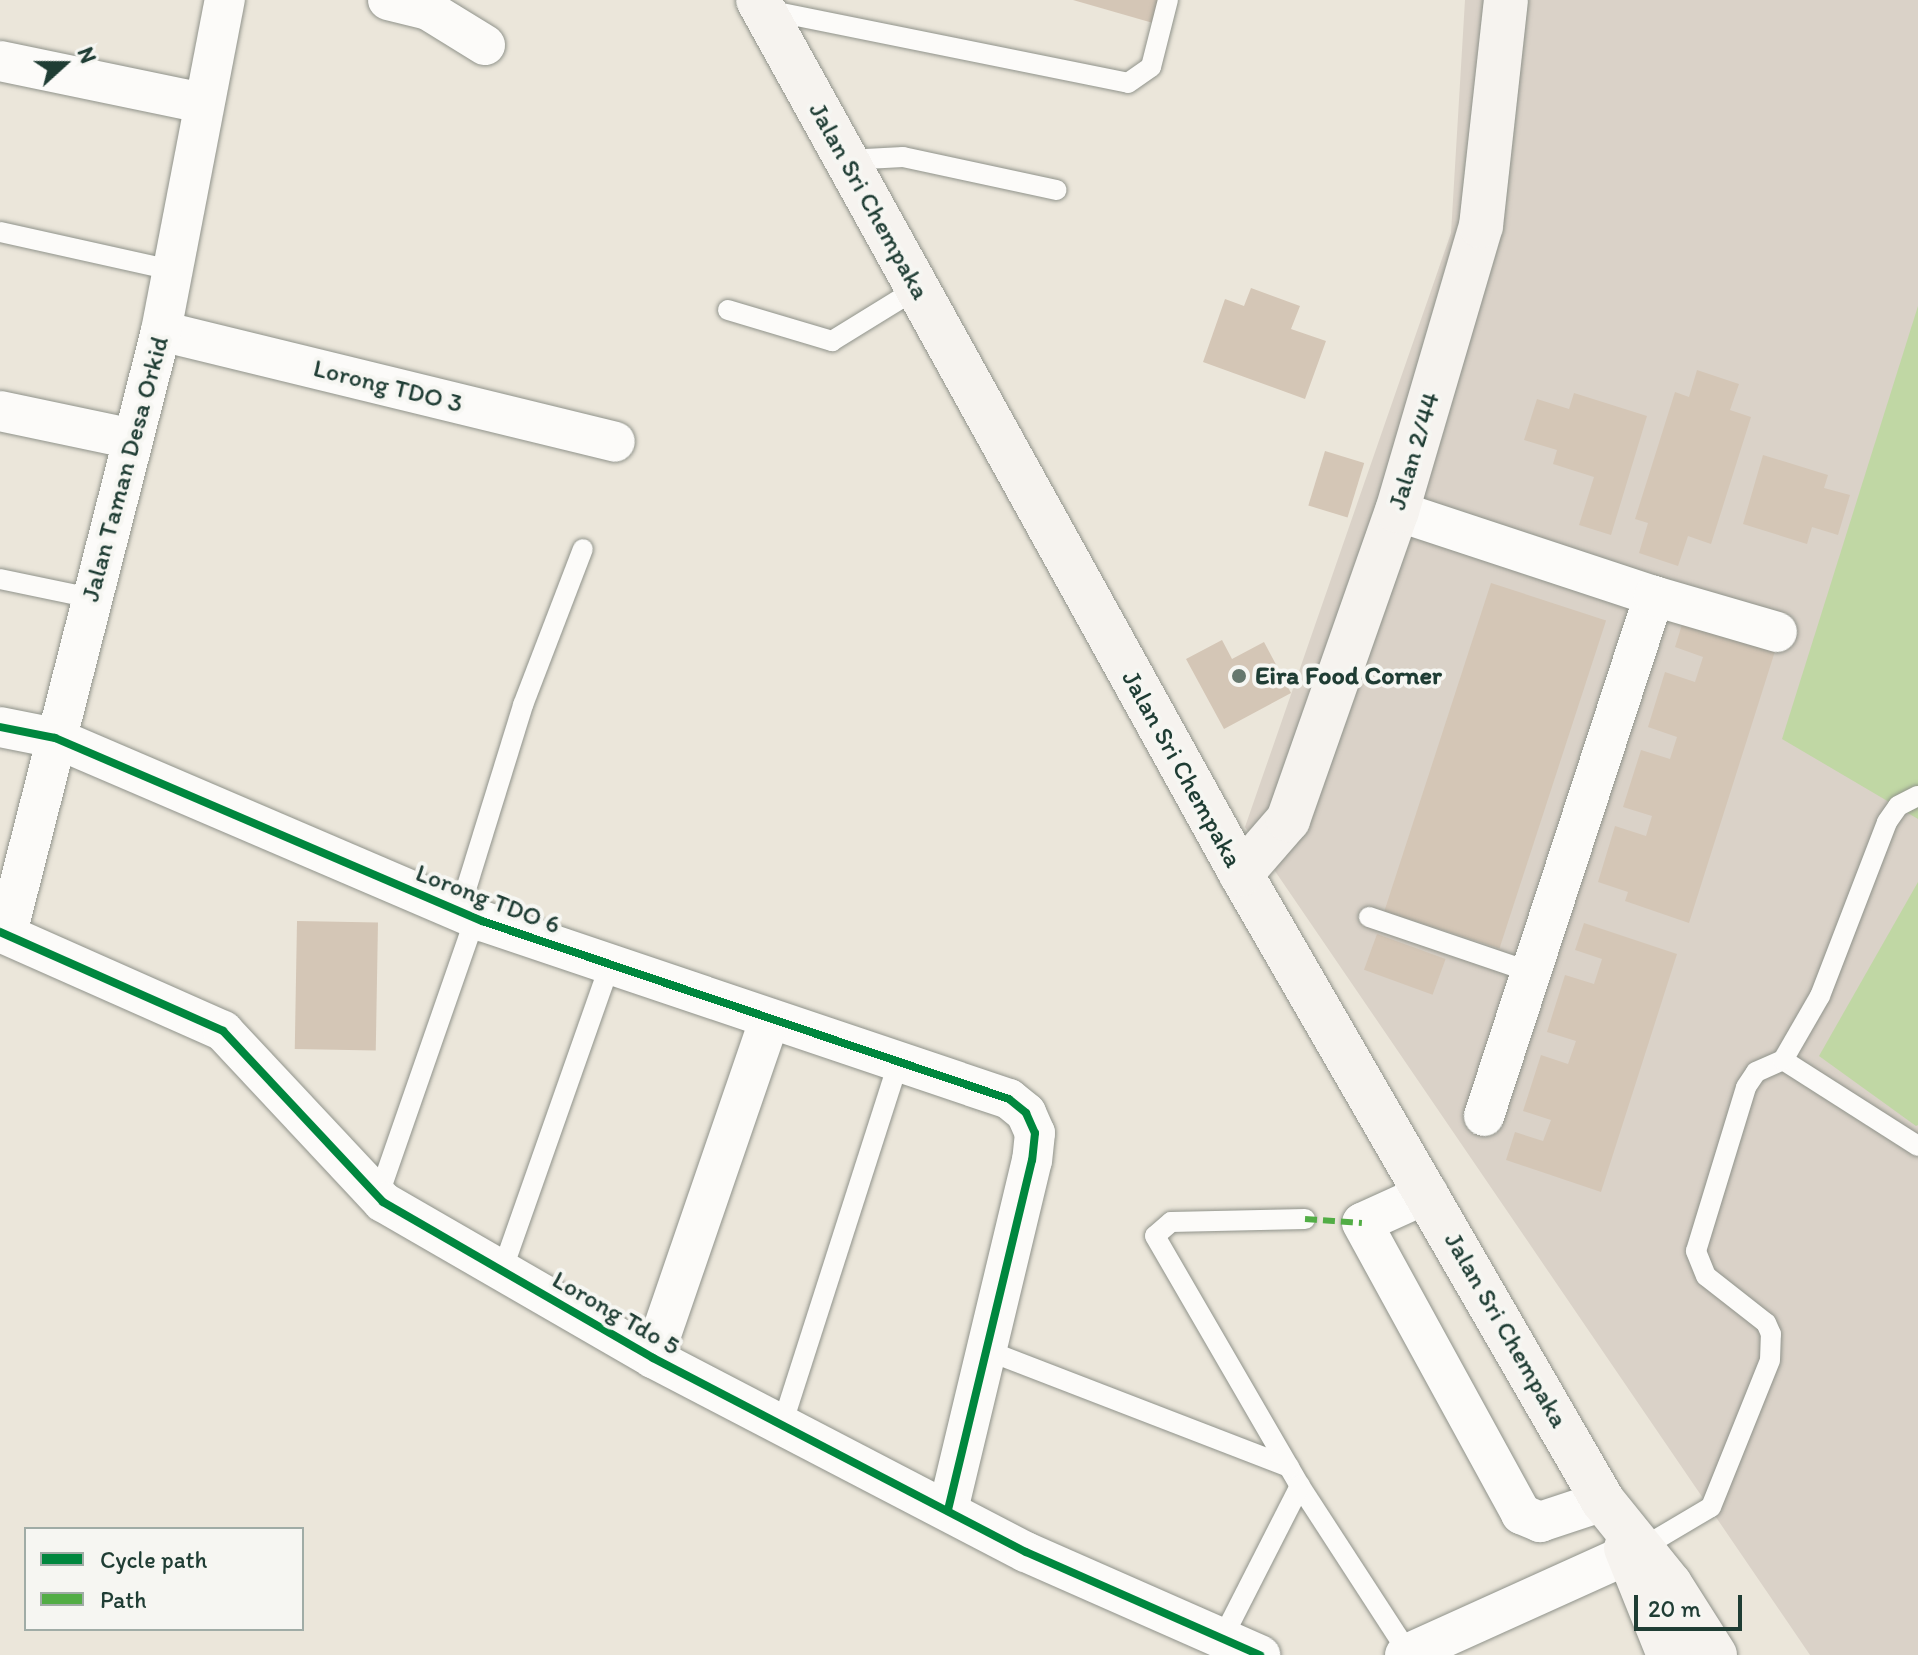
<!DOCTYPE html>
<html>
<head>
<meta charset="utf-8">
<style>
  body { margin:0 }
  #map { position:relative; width:1918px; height:1655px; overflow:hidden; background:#ebe6da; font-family:Itim,sans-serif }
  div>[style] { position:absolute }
  .industrial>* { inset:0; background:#dad2c8 }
  .green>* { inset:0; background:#c0d7a4 }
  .building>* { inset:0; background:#d4c6b6; transform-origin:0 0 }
  .roads { filter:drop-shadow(0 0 2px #90938b) drop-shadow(0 0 2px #90938b) }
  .lane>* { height:20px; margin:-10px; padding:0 10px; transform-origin:10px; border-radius:10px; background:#fcfbf9 }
  .street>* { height:40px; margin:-20px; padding:0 20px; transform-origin:20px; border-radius:20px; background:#fcfbf9 }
  .secondary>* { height:44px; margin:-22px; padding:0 22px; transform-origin:22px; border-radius:22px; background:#f6f3ef }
  .quiet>* { height:6px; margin-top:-3px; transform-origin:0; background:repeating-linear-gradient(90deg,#52ad45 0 12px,transparent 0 18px) }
  .cycleway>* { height:8px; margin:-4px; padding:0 4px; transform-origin:4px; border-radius:4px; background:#00873e }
  .dots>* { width:22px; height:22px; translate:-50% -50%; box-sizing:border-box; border:4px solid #f6f6f2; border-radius:50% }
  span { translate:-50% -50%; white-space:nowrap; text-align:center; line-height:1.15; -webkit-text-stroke:8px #f6f6f2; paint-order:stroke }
  .street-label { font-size:26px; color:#1f3d34 }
  .poi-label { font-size:26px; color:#1f3d34; font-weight:700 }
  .left { translate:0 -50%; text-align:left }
  .legend { position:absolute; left:24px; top:1527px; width:280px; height:104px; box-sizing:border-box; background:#f6f6f2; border:2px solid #a0aca6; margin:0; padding:10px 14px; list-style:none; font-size:24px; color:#1f3d34 }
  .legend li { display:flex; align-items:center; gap:16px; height:40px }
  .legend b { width:40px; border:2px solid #a0aca6 }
  .north { position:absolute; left:24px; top:24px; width:80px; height:80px; -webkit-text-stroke:6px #f6f6f2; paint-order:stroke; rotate:69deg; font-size:22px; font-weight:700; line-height:32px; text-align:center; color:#1f3d34 }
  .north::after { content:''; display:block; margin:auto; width:28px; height:36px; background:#1f3d34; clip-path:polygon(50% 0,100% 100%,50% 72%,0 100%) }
  .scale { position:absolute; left:1634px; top:1595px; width:108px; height:36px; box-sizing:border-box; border:4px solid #1f3d34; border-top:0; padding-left:10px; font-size:24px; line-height:28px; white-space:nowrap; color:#1f3d34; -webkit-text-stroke:6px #f6f6f2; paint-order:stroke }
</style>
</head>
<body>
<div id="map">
  <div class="industrial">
    <i style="clip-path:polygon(1465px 0,1918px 0,1918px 1655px,1810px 1655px,1245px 827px,1451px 233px)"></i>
  </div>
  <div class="green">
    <i style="clip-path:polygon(1918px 306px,1918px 819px,1782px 739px)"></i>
    <i style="clip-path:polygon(1918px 882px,1918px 1125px,1916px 1126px,1819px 1056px)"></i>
  </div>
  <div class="building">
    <i style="clip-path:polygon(1073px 0,1159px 0,1153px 23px)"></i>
    <i style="clip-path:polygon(1251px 288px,1300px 306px,1291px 329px,1326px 341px,1305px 399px,1203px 362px,1225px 299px,1244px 306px)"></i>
    <i style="clip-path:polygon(1697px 370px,1739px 384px,1730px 410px,1751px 417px,1711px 544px,1688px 536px,1678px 566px,1639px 553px,1648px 523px,1635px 519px,1675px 392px,1689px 397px)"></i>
    <i style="clip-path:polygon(1574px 393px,1647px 416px,1611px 535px,1579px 525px,1594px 477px,1553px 464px,1557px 450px,1524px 440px,1537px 399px,1569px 409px)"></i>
    <i style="left:1325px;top:451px;width:41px;height:57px;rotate:17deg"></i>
    <i style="clip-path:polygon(1763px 455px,1828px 475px,1824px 488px,1850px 495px,1838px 535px,1812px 527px,1807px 544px,1743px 524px)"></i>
    <i style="left:1491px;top:583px;width:121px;height:345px;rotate:18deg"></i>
    <i style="clip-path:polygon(1684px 618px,1776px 648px,1689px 923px,1625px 901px,1628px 892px,1598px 882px,1615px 826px,1646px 836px,1652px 816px,1623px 807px,1641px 750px,1670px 759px,1677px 737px,1648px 727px,1665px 672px,1695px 682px,1703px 657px,1675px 647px)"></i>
    <i style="clip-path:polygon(1222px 640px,1232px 659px,1264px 642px,1291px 693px,1224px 729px,1186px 659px)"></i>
    <i style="left:297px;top:921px;width:81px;height:128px;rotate:1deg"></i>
    <i style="clip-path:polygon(1584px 923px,1677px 954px,1601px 1192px,1506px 1160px,1515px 1132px,1543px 1141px,1551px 1120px,1523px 1111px,1541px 1055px,1568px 1064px,1576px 1041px,1547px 1032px,1565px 975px,1594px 984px,1602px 959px,1575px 950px)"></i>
    <i style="left:1377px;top:934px;width:73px;height:38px;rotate:20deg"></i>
  </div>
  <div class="roads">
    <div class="lane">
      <i style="left:767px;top:10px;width:368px;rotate:11.4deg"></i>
      <i style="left:1128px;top:83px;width:28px;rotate:-35deg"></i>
      <i style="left:1151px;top:67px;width:69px;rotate:-75.8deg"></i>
      <i style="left:847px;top:160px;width:56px;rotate:-3.1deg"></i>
      <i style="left:903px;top:157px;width:157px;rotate:12.1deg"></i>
      <i style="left:0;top:232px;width:176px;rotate:12.5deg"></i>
      <i style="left:728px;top:310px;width:109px;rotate:16.6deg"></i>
      <i style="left:832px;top:341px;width:101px;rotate:-31.6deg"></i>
      <i style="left:0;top:579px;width:93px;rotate:11.8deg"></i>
      <i style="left:459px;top:912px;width:217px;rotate:-72.8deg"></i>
      <i style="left:523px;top:705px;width:167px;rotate:-69deg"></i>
      <i style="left:1369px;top:917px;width:171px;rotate:18.8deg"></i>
      <i style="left:1783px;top:1060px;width:160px;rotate:32.5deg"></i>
      <i style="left:378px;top:1197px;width:295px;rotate:-70.8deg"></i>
      <i style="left:1305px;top:1219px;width:134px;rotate:178.7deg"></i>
      <i style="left:1171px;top:1222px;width:21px;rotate:139deg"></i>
      <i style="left:1155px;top:1236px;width:289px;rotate:59.9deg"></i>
      <i style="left:1300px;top:1486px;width:198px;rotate:57deg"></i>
      <i style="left:502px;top:1271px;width:322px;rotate:-70.6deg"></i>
      <i style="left:986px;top:1350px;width:325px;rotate:21.1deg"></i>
      <i style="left:782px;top:1425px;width:380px;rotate:-72.2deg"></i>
      <i style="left:1640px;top:1549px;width:82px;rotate:-30.6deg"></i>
      <i style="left:1711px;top:1507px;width:158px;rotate:-68.1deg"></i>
      <i style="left:1770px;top:1360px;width:26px;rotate:-88deg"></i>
      <i style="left:1771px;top:1334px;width:12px;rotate:-114deg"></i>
      <i style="left:1766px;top:1323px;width:76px;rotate:-141.9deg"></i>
      <i style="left:1706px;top:1276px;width:27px;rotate:-112deg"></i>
      <i style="left:1696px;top:1251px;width:171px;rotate:-73deg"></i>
      <i style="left:1746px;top:1087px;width:18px;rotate:-56deg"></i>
      <i style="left:1756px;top:1072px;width:30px;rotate:-24deg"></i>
      <i style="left:1783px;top:1060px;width:74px;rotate:-60deg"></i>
      <i style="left:1820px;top:996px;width:186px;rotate:-68.9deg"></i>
      <i style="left:1887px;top:822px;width:19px;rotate:-55deg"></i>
      <i style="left:1898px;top:806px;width:22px;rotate:-27deg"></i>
      <i style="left:1222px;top:1639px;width:172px;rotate:-63deg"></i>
    </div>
    <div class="street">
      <i style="left:388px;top:0;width:41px;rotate:14deg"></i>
      <i style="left:428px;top:10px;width:67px;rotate:31.6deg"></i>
      <i style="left:0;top:61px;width:206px;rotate:11.7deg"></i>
      <i style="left:161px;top:331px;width:467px;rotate:13.7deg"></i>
      <i style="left:0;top:411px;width:136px;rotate:11.9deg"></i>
      <i style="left:1397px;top:511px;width:271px;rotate:18.3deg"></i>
      <i style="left:1654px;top:596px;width:547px;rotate:108.1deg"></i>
      <i style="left:1654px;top:596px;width:128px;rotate:16.3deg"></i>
      <i style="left:0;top:727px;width:56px;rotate:11.3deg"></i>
      <i style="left:55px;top:738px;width:465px;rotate:23.2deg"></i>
      <i style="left:482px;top:921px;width:556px;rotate:18.66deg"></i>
      <i style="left:1009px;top:1099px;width:22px;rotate:39deg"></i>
      <i style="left:1026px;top:1113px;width:22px;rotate:66deg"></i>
      <i style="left:1035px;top:1133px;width:27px;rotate:96deg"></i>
      <i style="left:1032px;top:1160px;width:360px;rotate:103.5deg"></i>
      <i style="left:0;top:932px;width:244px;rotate:23.9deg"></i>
      <i style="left:223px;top:1031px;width:234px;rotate:46.9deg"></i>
      <i style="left:383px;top:1202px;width:312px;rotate:30deg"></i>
      <i style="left:653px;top:1358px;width:420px;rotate:27.5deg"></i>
      <i style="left:1026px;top:1552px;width:256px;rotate:23.8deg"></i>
      <i style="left:7px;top:933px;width:621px;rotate:-75.65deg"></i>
      <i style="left:161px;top:331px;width:337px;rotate:-79.1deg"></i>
      <i style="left:1428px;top:1193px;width:72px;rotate:155.6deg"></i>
      <i style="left:1362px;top:1223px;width:332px;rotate:61.3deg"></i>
      <i style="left:1521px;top:1514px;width:21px;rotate:23deg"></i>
      <i style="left:1540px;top:1522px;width:66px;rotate:-18.4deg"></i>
      <i style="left:653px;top:1358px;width:355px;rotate:-71deg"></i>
      <i style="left:1405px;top:1655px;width:258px;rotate:-24.3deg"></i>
    </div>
    <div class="secondary">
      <i style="left:758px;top:0;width:999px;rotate:61.07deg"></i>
      <i style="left:1241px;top:874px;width:724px;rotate:60deg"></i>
      <i style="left:1603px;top:1501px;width:107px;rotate:51.1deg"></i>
      <i style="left:1670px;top:1584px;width:84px;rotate:57.6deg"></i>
      <i style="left:1241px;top:874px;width:72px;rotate:-49deg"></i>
      <i style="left:1288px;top:820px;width:328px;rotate:-70.6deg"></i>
      <i style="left:1397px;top:511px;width:297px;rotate:-73.6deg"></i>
      <i style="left:1481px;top:226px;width:227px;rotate:-83.7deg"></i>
      <i style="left:1626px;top:1548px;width:115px;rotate:68.1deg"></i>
    </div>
  </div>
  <div class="quiet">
    <i style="left:1305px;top:1219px;width:57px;rotate:4deg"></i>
  </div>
  <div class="cycleway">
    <i style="left:0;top:727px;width:56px;rotate:11.3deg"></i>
    <i style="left:55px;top:738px;width:465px;rotate:23.2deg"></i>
    <i style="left:482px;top:921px;width:556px;rotate:18.66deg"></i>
    <i style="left:1009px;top:1099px;width:22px;rotate:39deg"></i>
    <i style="left:1026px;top:1113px;width:22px;rotate:66deg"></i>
    <i style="left:1035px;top:1133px;width:27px;rotate:96deg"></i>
    <i style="left:1032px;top:1160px;width:360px;rotate:103.5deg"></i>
    <i style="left:0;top:932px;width:244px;rotate:23.9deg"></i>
    <i style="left:223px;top:1031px;width:234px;rotate:46.9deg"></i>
    <i style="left:383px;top:1202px;width:312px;rotate:30deg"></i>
    <i style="left:653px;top:1358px;width:420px;rotate:27.5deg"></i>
    <i style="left:1026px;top:1552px;width:256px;rotate:23.8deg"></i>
  </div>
  <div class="dots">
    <i style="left:1239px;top:676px;background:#66786e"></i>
  </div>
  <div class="street-label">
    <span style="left:869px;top:201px;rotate:61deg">Jalan Sri Chempaka</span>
    <span style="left:388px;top:386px;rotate:14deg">Lorong TDO 3</span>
    <span style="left:1414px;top:451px;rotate:-73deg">Jalan 2/44</span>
    <span style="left:125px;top:469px;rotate:-75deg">Jalan Taman Desa Orkid</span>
    <span style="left:1182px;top:769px;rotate:61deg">Jalan Sri Chempaka</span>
    <span style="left:488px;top:899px;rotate:21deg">Lorong TDO 6</span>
    <span style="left:616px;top:1313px;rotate:30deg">Lorong Tdo 5</span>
    <span style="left:1506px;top:1330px;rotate:60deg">Jalan Sri Chempaka</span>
  </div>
  <div class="poi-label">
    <span class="left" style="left:1255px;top:676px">Eira Food Corner</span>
  </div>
  <ul class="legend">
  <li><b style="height:10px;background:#00873e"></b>Cycle path</li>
  <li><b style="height:10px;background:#52ad45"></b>Path</li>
  </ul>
  <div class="north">N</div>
  <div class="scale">20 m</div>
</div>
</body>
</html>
